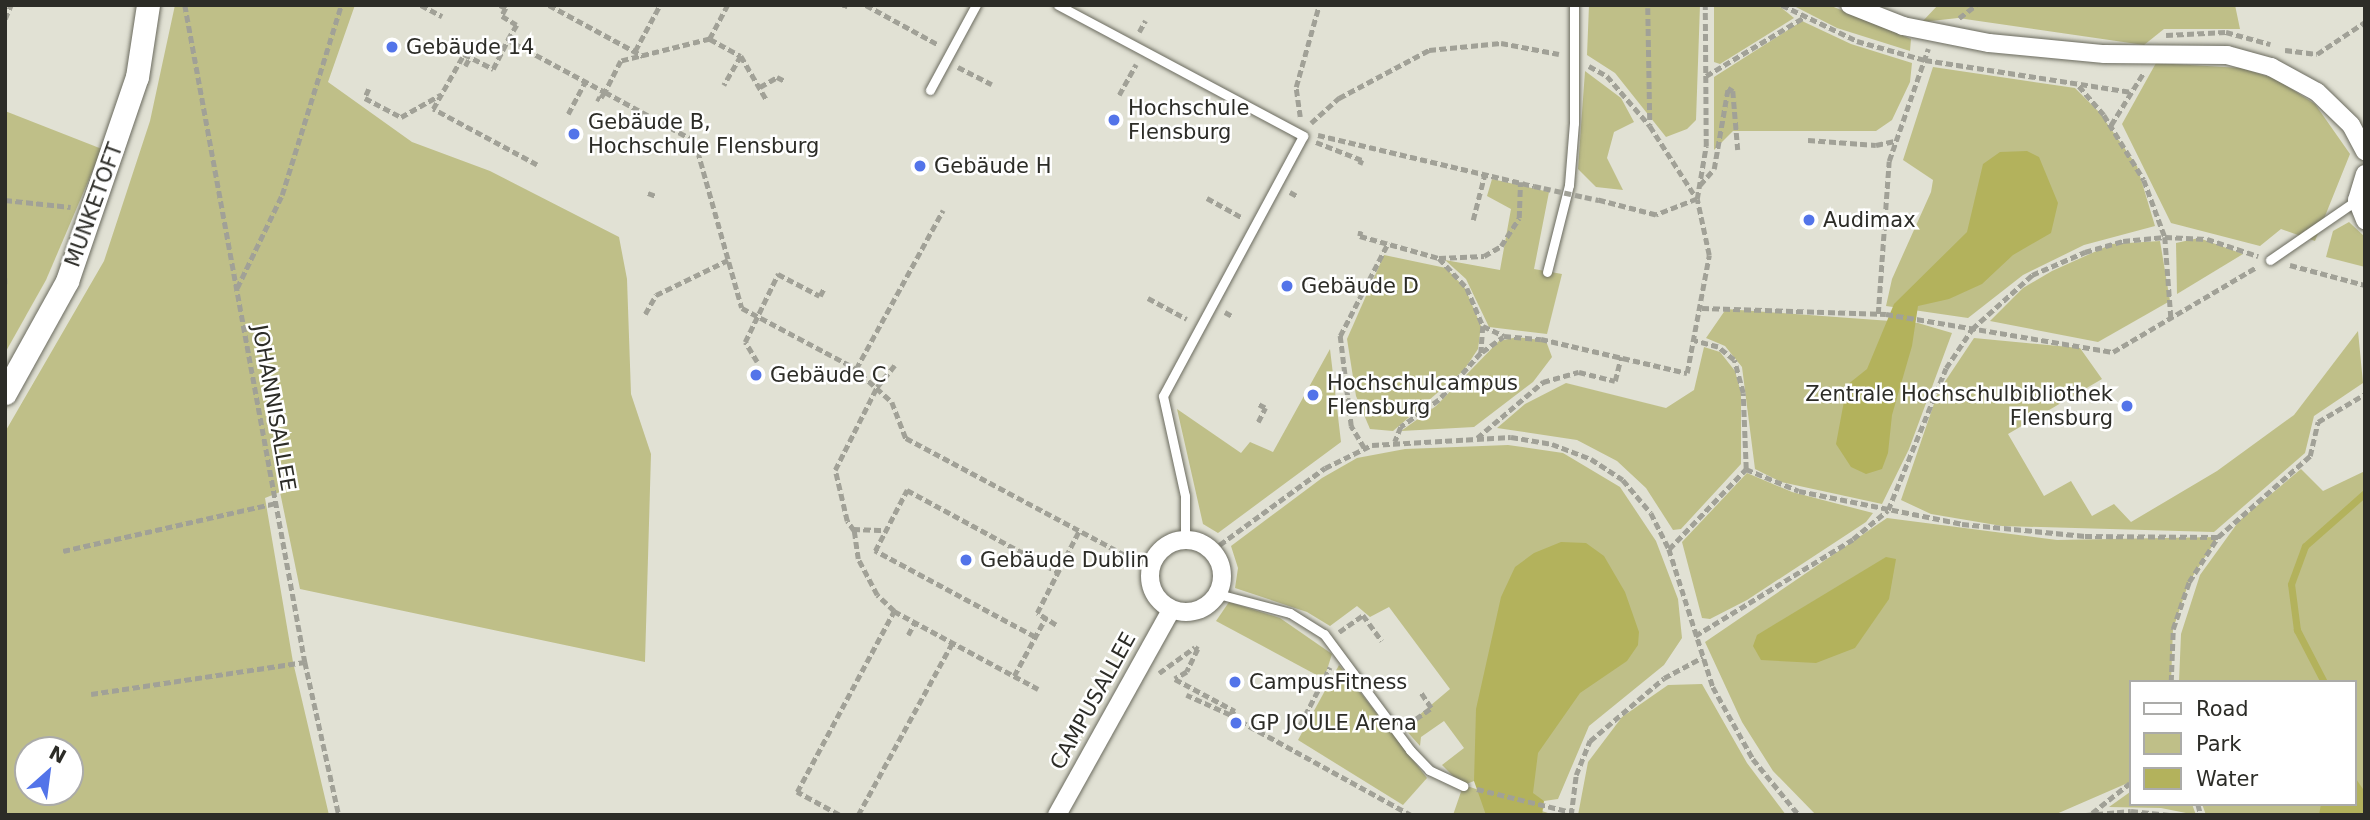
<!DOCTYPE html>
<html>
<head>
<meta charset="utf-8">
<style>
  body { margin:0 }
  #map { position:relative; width:2370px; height:820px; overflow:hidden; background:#e1e1d4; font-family:"DejaVu Sans",sans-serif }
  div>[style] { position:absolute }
  .green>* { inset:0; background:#bfbf88 }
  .water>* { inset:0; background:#b3b25c }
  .stream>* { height:7px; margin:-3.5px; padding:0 3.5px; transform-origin:3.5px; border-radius:3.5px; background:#b3b25c }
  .path>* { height:4.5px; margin-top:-2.25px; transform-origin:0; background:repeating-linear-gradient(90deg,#a1a197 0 7px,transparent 0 10.5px) }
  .roads { filter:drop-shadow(0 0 2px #6a6a5e) drop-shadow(0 0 2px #6a6a5e) }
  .service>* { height:9px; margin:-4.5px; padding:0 4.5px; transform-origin:4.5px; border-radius:4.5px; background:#fff }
  .minor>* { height:18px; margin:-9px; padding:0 9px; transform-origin:9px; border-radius:9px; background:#fff }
  .minor>.ring { margin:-9px; padding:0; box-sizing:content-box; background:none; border:18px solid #fff; border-radius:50% }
  .tertiary>* { height:23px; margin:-11.5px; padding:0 11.5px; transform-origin:11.5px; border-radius:11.5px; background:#fff }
  .path-bridge>* { height:4.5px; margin-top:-2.25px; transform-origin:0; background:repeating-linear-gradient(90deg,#a1a197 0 7px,transparent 0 10.5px) }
  .dots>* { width:19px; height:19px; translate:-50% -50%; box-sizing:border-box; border:4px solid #fff; border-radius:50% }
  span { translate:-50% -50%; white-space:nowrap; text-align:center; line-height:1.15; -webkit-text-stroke:5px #fff; paint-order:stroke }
  .poi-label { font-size:21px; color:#2c2c27 }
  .left { translate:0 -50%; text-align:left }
  .right { translate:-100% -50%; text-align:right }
  .street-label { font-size:21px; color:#2c2c27 }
  .frame { position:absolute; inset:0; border:7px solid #2c2c27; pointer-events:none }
  .legend { position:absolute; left:2129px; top:680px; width:228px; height:126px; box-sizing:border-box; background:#fff; border:2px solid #ababa9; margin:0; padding:9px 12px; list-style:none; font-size:21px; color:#2c2c27 }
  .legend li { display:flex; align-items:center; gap:14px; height:35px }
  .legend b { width:35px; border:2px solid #ababa9 }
  .north { position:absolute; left:14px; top:736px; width:70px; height:70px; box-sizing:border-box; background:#fff; border:2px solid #ababa9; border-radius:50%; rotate:28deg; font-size:19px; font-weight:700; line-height:28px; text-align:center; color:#2c2c27 }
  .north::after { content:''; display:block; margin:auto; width:24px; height:32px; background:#5374e9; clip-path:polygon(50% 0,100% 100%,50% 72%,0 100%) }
</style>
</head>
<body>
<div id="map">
  <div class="green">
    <i style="clip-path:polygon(evenodd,175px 5px,355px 5px,328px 82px,412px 142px,490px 171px,619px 237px,627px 279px,631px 394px,651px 454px,645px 662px,300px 589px,280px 492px,265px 498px,293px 662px,329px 815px,5px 815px,5px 432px,104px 261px,150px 121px,175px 5px,28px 750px,70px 750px,70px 792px,28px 792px,28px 750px)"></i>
    <i style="clip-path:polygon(1589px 5px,1700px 5px,1696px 120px,1687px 129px,1666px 137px,1615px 73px,1587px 55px)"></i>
    <i style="clip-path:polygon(1714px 5px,1778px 5px,1794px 18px,1720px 64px,1714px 62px)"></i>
    <i style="clip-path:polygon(1792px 5px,1829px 5px,1911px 39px,1910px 51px,1837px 28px)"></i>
    <i style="clip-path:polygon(1938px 5px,2235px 5px,2240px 29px,2164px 29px,2144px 45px,1958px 18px,1922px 22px)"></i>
    <i style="clip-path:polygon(1802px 21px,1851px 44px,1912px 63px,1910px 82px,1892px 120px,1876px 131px,1733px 131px,1714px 150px,1714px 77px)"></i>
    <i style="clip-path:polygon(2156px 63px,2241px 68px,2276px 79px,2315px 104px,2350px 154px,2315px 241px,2281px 229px,2260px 246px,2171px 223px,2122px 124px)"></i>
    <i style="clip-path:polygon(1933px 67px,2075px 88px,2099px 112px,2137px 166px,2155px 226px,2084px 245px,2023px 275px,1968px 318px,1886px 306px,1892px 279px,1931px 192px,1933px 180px,1903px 160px)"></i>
    <i style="clip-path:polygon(1585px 71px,1621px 98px,1634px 122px,1614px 132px,1607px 158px,1623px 190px,1596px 187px,1578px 169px)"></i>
    <i style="clip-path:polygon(5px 111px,102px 149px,46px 280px,5px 353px)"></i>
    <i style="clip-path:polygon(1492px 179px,1549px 192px,1534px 269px,1562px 274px,1547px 334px,1489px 327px,1466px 279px,1445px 260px,1500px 270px,1511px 209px,1487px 196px)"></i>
    <i style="clip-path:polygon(2349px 222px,2365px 237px,2365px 267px,2326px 257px,2333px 231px)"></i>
    <i style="clip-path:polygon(2199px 238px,2243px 254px,2177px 294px,2176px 243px)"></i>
    <i style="clip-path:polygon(2160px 241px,2170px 301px,2098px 342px,1990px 321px,2023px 288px,2052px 271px,2112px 244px)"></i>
    <i style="clip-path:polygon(1384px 255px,1446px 268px,1465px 288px,1481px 326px,1478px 349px,1464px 370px,1393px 431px,1370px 429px,1356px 396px,1347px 339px)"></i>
    <i style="clip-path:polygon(1726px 309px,1918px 323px,1952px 333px,1909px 449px,1882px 504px,1781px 482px,1755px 469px,1742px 367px,1725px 346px,1706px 338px)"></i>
    <i style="clip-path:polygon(2358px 331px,2363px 383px,2314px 416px,2305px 453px,2214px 532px,2002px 526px,1931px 514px,1901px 500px,1938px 392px,1974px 338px,2080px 348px,2102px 379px,2008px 434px,2044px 496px,2071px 481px,2092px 516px,2114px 504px,2131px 522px,2217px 471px,2294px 415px)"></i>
    <i style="clip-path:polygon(1518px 337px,1546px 341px,1552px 357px,1533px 382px,1474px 427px,1401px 431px,1436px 406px,1499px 341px)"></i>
    <i style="clip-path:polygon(1704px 347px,1720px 352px,1735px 371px,1741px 393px,1741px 464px,1681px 529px,1673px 530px,1646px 488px,1617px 461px,1577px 440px,1497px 428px,1525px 404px,1566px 383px,1666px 408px,1694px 390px)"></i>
    <i style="clip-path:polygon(1330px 349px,1341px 442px,1218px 533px,1203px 524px,1177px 409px,1241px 453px,1250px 442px,1273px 452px)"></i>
    <i style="clip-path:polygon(1508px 445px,1563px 453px,1620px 487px,1656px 541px,1678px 599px,1682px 638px,1664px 665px,1589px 726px,1558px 799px,1544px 801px,1474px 781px,1464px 785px,1554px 815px,1453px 815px,1463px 786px,1442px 765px,1464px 748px,1444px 721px,1421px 737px,1420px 746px,1404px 728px,1450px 689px,1389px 607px,1370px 617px,1357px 606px,1330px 626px,1307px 612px,1235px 588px,1238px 568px,1231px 546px,1322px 478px,1357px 458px,1405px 449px)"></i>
    <i style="clip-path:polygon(2301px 469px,2323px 491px,2365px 471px,2365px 815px,2206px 815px,2202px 804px,2354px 804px,2354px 682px,2179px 682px,2181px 634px,2200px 575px,2239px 521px)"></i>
    <i style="clip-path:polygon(1747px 473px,1792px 492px,1873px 513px,1866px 522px,1747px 600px,1710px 619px,1702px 618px,1682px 542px)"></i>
    <i style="clip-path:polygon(1887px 518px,2057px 540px,2218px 537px,2189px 582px,2173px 629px,2171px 682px,2130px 682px,2130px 782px,2054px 815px,1816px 815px,1773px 771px,1742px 722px,1705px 642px)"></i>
    <i style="clip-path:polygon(1229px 602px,1280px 618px,1332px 654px,1324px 679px,1216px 621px)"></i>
    <i style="clip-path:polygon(1339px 665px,1427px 778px,1403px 805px,1298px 740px)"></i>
    <i style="clip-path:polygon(1702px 684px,1747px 763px,1786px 815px,1578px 815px,1588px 762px,1622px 717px,1668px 685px)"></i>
    <i style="clip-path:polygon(2130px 792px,2130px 804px,2192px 804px,2196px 815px,2161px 808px,2109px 807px)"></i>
  </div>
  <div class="water">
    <i style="clip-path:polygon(2027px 151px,2039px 157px,2058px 203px,2051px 233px,2013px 255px,1982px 284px,1949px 299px,1918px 306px,1912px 346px,1892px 415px,1888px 453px,1882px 469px,1866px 474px,1851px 467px,1836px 444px,1847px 385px,1867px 369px,1894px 304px,1967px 232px,1983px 164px,2000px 152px)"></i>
    <i style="clip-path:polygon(1561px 542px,1586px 543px,1604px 556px,1625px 592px,1639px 632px,1638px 645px,1627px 661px,1580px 693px,1538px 753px,1533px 793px,1544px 801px,1542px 815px,1486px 815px,1474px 781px,1476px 709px,1501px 597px,1515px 567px,1534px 553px)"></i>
    <i style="clip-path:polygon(1886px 557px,1896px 559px,1889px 599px,1855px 648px,1816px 663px,1761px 660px,1753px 646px,1757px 635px)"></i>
    <i style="clip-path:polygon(2354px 776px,2365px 792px,2365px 815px,2319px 815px,2321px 804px,2354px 804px)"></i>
  </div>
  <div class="stream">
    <i style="left:2324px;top:682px;width:59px;rotate:-117.4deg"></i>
    <i style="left:2297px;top:630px;width:46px;rotate:-97.4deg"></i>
    <i style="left:2291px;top:584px;width:40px;rotate:-69.8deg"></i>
    <i style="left:2305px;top:546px;width:80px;rotate:-41.5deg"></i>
  </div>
  <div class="path">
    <i style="left:185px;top:5px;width:668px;rotate:79.65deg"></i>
    <i style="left:305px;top:662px;width:157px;rotate:77.5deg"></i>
    <i style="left:421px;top:5px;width:24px;rotate:28deg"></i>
    <i style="left:500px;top:5px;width:7px;rotate:27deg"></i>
    <i style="left:506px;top:8px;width:9px;rotate:117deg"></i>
    <i style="left:502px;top:16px;width:17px;rotate:31deg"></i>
    <i style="left:517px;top:25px;width:17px;rotate:121deg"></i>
    <i style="left:549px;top:5px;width:107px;rotate:28.5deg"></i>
    <i style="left:728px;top:5px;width:38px;rotate:118deg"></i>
    <i style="left:710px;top:39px;width:92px;rotate:166.1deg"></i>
    <i style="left:621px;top:61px;width:35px;rotate:117deg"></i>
    <i style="left:605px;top:92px;width:102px;rotate:28.6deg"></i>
    <i style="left:695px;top:141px;width:173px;rotate:74.3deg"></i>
    <i style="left:742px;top:308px;width:126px;rotate:28deg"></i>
    <i style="left:853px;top:367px;width:52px;rotate:41.9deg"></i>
    <i style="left:892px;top:402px;width:39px;rotate:69deg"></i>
    <i style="left:906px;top:438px;width:278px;rotate:28.1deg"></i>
    <i style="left:866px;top:5px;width:83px;rotate:28.7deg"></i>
    <i style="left:1782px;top:5px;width:83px;rotate:25.6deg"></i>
    <i style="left:1857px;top:41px;width:71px;rotate:15.6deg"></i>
    <i style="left:1925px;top:60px;width:209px;rotate:8.8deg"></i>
    <i style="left:844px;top:8px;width:3px;rotate:-72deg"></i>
    <i style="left:1648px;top:8px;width:117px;rotate:89deg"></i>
    <i style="left:1959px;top:18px;width:21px;rotate:-37deg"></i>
    <i style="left:5px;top:19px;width:15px;rotate:-67deg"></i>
    <i style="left:1139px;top:32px;width:13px;rotate:-61deg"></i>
    <i style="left:2166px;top:35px;width:60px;rotate:-2.9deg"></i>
    <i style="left:2226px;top:32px;width:46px;rotate:15.3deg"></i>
    <i style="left:710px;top:39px;width:35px;rotate:29deg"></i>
    <i style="left:741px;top:56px;width:34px;rotate:120deg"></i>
    <i style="left:2285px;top:50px;width:32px;rotate:7deg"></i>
    <i style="left:2317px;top:54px;width:58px;rotate:-33.7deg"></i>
    <i style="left:635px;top:51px;width:52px;rotate:-61.5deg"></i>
    <i style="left:741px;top:56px;width:50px;rotate:59.8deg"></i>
    <i style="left:465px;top:66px;width:10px;rotate:-61deg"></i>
    <i style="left:1589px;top:66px;width:21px;rotate:29deg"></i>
    <i style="left:1607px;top:76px;width:66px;rotate:49.3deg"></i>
    <i style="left:1650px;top:126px;width:87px;rotate:57.2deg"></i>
    <i style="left:1697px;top:199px;width:44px;rotate:158.7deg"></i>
    <i style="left:1656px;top:215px;width:60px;rotate:-165.5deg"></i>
    <i style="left:958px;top:67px;width:38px;rotate:27deg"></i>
    <i style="left:1706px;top:76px;width:113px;rotate:-30.9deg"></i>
    <i style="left:2079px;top:86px;width:38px;rotate:49deg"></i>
    <i style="left:2104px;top:115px;width:76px;rotate:58.4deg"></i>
    <i style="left:2144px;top:180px;width:61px;rotate:69.8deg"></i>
    <i style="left:2165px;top:237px;width:80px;rotate:85.7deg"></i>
    <i style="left:760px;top:87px;width:20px;rotate:-30deg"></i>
    <i style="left:777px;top:77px;width:9px;rotate:27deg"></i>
    <i style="left:369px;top:89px;width:10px;rotate:114deg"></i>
    <i style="left:365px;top:98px;width:41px;rotate:27.8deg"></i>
    <i style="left:401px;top:117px;width:45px;rotate:-29.4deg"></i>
    <i style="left:1119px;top:95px;width:35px;rotate:-61deg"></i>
    <i style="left:568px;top:114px;width:36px;rotate:-62deg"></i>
    <i style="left:1300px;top:117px;width:30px;rotate:-98deg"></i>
    <i style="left:1296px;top:87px;width:85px;rotate:-74.3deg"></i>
    <i style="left:1311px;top:123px;width:38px;rotate:-42deg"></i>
    <i style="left:1339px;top:98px;width:102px;rotate:-28.1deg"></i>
    <i style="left:1429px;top:50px;width:72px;rotate:-5.6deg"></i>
    <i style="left:1501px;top:43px;width:59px;rotate:10.7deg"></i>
    <i style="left:2111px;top:125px;width:62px;rotate:-58.1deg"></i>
    <i style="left:1318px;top:135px;width:222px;rotate:13.3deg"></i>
    <i style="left:1808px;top:140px;width:68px;rotate:4.2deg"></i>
    <i style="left:1876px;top:145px;width:19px;rotate:-12deg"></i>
    <i style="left:1316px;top:142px;width:49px;rotate:21.4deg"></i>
    <i style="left:1362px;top:160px;width:5px;rotate:112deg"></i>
    <i style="left:537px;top:165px;width:118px;rotate:-151.7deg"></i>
    <i style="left:433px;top:109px;width:63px;rotate:-60.6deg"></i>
    <i style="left:464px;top:54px;width:33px;rotate:27deg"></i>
    <i style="left:493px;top:69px;width:33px;rotate:-63deg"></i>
    <i style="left:508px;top:40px;width:110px;rotate:28.2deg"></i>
    <i style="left:605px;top:92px;width:9px;rotate:122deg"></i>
    <i style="left:600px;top:100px;width:4px;rotate:-153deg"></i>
    <i style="left:1700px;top:185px;width:21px;rotate:-49deg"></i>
    <i style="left:1714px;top:169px;width:82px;rotate:-80.2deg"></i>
    <i style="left:1728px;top:88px;width:6px;rotate:31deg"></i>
    <i style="left:1733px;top:91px;width:59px;rotate:85.2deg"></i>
    <i style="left:1290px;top:192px;width:10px;rotate:29deg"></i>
    <i style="left:648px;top:193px;width:9px;rotate:21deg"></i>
    <i style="left:1207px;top:198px;width:41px;rotate:29.1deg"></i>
    <i style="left:5px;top:200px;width:66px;rotate:6.1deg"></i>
    <i style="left:1473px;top:220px;width:49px;rotate:-75.7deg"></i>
    <i style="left:1361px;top:231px;width:5px;rotate:101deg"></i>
    <i style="left:1360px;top:236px;width:82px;rotate:15.6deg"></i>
    <i style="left:1439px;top:258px;width:41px;rotate:47deg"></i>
    <i style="left:1467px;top:288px;width:41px;rotate:67.2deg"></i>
    <i style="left:1483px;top:326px;width:27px;rotate:94deg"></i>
    <i style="left:1481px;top:353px;width:63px;rotate:131.8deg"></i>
    <i style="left:1439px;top:400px;width:47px;rotate:144.6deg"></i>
    <i style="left:1401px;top:427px;width:16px;rotate:112deg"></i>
    <i style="left:1439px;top:258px;width:45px;rotate:-2.5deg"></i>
    <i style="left:1484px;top:256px;width:20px;rotate:-30deg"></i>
    <i style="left:1501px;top:246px;width:33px;rotate:-57deg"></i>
    <i style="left:1519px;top:218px;width:36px;rotate:-88deg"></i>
    <i style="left:2290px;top:265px;width:78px;rotate:14.9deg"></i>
    <i style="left:5px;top:278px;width:6px;rotate:90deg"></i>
    <i style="left:237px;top:288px;width:103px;rotate:-64.2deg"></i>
    <i style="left:282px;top:195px;width:199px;rotate:-72.7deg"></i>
    <i style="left:1148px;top:298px;width:44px;rotate:28.3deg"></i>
    <i style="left:1702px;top:308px;width:184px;rotate:1.9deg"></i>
    <i style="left:1886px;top:314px;width:230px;rotate:9.5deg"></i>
    <i style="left:2113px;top:352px;width:167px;rotate:-30.6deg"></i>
    <i style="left:1225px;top:312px;width:10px;rotate:29deg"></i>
    <i style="left:645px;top:314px;width:22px;rotate:-60deg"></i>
    <i style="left:656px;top:295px;width:80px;rotate:-25.9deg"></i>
    <i style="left:1878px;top:314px;width:153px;rotate:-85.9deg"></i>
    <i style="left:1889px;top:161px;width:119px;rotate:-70.8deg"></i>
    <i style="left:1483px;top:326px;width:23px;rotate:25deg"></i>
    <i style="left:1504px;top:336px;width:37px;rotate:5deg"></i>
    <i style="left:1541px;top:339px;width:150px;rotate:13.1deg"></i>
    <i style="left:1687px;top:373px;width:120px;rotate:-79.4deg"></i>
    <i style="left:1709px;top:255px;width:57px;rotate:-102.1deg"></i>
    <i style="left:1697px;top:199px;width:54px;rotate:-80.4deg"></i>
    <i style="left:1706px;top:146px;width:141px;rotate:-90.4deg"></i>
    <i style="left:1482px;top:352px;width:26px;rotate:-36deg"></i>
    <i style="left:757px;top:362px;width:23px;rotate:-121deg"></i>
    <i style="left:745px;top:342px;width:76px;rotate:-64.1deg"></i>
    <i style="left:778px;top:274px;width:47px;rotate:27.6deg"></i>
    <i style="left:820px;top:296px;width:9px;rotate:-63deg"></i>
    <i style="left:856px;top:369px;width:181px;rotate:-61.3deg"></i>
    <i style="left:1258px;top:422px;width:16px;rotate:-63deg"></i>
    <i style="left:1265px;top:408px;width:7px;rotate:-153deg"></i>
    <i style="left:1477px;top:438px;width:87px;rotate:-40.3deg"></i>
    <i style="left:1543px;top:382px;width:37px;rotate:-16deg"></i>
    <i style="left:1579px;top:372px;width:37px;rotate:14deg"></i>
    <i style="left:1615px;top:381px;width:25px;rotate:-76deg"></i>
    <i style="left:1364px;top:448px;width:26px;rotate:-121deg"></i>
    <i style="left:1351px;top:426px;width:91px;rotate:-97deg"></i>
    <i style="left:1340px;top:336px;width:105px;rotate:-62.7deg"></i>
    <i style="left:1746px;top:469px;width:57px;rotate:22.5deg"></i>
    <i style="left:1799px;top:491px;width:166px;rotate:11.4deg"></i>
    <i style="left:1962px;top:524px;width:124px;rotate:5.6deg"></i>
    <i style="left:2085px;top:536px;width:133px;rotate:0.4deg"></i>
    <i style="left:853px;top:529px;width:33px;rotate:2deg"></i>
    <i style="left:1669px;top:549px;width:111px;rotate:-46.1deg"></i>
    <i style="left:1746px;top:469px;width:76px;rotate:-92.3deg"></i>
    <i style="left:1743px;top:393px;width:34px;rotate:-105deg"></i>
    <i style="left:1734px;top:360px;width:21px;rotate:-141deg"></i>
    <i style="left:1718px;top:347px;width:24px;rotate:-165deg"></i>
    <i style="left:63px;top:551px;width:218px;rotate:-12.7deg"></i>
    <i style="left:1211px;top:551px;width:141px;rotate:-36.1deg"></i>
    <i style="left:1325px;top:468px;width:52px;rotate:-26.1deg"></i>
    <i style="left:1372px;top:445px;width:139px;rotate:-3.3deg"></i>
    <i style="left:1511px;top:437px;width:42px;rotate:9.7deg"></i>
    <i style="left:1552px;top:444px;width:42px;rotate:21deg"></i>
    <i style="left:1591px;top:459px;width:38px;rotate:33deg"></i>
    <i style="left:1623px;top:480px;width:43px;rotate:49.7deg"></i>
    <i style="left:1651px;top:513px;width:40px;rotate:63.4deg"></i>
    <i style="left:1669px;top:549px;width:145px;rotate:72.3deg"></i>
    <i style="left:1713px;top:687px;width:82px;rotate:60.9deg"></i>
    <i style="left:1753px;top:759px;width:72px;rotate:50.6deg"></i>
    <i style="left:894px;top:611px;width:23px;rotate:-137deg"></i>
    <i style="left:877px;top:595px;width:41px;rotate:-117.8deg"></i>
    <i style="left:858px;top:559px;width:28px;rotate:-98deg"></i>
    <i style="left:854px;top:531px;width:12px;rotate:-125deg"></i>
    <i style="left:847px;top:521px;width:52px;rotate:-103.2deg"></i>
    <i style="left:835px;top:470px;width:93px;rotate:-63.2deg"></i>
    <i style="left:877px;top:387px;width:28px;rotate:-51deg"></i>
    <i style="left:1056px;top:625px;width:22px;rotate:-148deg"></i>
    <i style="left:1037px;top:613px;width:92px;rotate:-62.9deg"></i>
    <i style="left:1339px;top:632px;width:29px;rotate:-35deg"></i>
    <i style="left:1363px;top:615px;width:32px;rotate:54deg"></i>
    <i style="left:908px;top:635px;width:15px;rotate:-62deg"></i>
    <i style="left:1695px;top:636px;width:185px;rotate:-31.5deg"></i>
    <i style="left:1853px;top:539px;width:45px;rotate:-39.6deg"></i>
    <i style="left:1888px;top:510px;width:153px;rotate:-67.8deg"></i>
    <i style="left:1946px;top:368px;width:47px;rotate:-56.3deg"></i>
    <i style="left:1972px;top:329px;width:81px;rotate:-42deg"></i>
    <i style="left:2032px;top:275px;width:58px;rotate:-23.5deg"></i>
    <i style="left:2085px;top:252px;width:40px;rotate:-16deg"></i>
    <i style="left:2123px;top:241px;width:42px;rotate:-5.4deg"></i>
    <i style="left:2165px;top:237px;width:42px;rotate:2.7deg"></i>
    <i style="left:2207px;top:239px;width:54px;rotate:18.4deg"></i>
    <i style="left:1035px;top:637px;width:182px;rotate:-151.7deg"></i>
    <i style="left:875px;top:551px;width:69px;rotate:-62.3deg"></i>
    <i style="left:907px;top:490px;width:172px;rotate:28.5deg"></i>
    <i style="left:1159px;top:673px;width:44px;rotate:-35.8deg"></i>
    <i style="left:1195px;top:647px;width:4px;rotate:34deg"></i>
    <i style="left:1198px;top:649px;width:25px;rotate:116deg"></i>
    <i style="left:1187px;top:672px;width:14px;rotate:150deg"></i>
    <i style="left:1175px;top:679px;width:68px;rotate:28.1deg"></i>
    <i style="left:1235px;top:711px;width:6px;rotate:141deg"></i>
    <i style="left:1230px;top:715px;width:48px;rotate:-155.6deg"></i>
    <i style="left:1014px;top:676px;width:67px;rotate:-61.5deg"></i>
    <i style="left:2171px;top:682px;width:53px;rotate:-87.8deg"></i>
    <i style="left:2173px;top:629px;width:50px;rotate:-71.2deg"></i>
    <i style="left:2189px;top:582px;width:54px;rotate:-57.2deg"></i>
    <i style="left:2218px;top:537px;width:123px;rotate:-41.4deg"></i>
    <i style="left:2310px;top:456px;width:35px;rotate:-77deg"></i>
    <i style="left:2318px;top:422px;width:55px;rotate:-30.8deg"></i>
    <i style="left:91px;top:694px;width:216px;rotate:-8.5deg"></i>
    <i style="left:1231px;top:716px;width:205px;rotate:28.8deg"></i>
    <i style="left:1300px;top:725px;width:65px;rotate:-62.7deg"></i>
    <i style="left:1407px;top:725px;width:29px;rotate:-35deg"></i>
    <i style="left:1431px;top:708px;width:18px;rotate:-124deg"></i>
    <i style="left:1477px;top:789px;width:97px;rotate:13.7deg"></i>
    <i style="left:2198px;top:804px;width:11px;rotate:75deg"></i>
    <i style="left:2092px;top:813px;width:48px;rotate:-38.3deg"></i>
    <i style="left:839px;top:815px;width:48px;rotate:-151.3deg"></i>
    <i style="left:797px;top:792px;width:205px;rotate:-61.8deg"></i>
    <i style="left:894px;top:611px;width:164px;rotate:28.4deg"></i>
    <i style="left:858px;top:815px;width:196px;rotate:-61.3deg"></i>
    <i style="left:1571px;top:815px;width:40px;rotate:-82.9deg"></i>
    <i style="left:1576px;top:775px;width:37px;rotate:-68deg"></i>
    <i style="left:1590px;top:741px;width:97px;rotate:-40.4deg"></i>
    <i style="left:1664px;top:678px;width:44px;rotate:-28.3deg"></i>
    <i style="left:2086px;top:815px;width:45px;rotate:-5.1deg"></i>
    <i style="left:2131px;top:811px;width:39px;rotate:6deg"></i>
  </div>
  <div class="roads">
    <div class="service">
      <i style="left:1058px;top:5px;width:278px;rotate:28.1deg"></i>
      <i style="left:1303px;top:136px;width:295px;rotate:118.3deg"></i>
      <i style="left:1163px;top:396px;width:102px;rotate:77.6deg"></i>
      <i style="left:1185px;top:496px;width:44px;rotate:90deg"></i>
      <i style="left:930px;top:90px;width:97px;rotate:-61.6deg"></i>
      <i style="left:2270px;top:260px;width:106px;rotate:-34.6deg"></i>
      <i style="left:1547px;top:272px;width:90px;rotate:-75.8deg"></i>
      <i style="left:1569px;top:185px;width:62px;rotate:-85.4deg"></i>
      <i style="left:1574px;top:123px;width:118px;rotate:-90deg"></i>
      <i style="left:1218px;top:594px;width:74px;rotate:14.8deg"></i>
      <i style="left:1290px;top:613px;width:40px;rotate:32deg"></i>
      <i style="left:1324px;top:634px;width:144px;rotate:53.4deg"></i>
      <i style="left:1410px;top:750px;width:28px;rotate:46deg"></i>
      <i style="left:1429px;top:770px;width:38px;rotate:25deg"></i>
    </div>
    <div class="minor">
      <i style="left:1850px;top:5px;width:57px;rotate:21.6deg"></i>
      <i style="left:1903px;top:26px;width:88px;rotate:11.2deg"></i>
      <i style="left:1989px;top:43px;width:116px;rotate:5.5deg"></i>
      <i style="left:2104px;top:54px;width:123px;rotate:0.5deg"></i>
      <i style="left:2227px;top:55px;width:46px;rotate:15.3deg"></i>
      <i style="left:2271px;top:67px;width:52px;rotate:28.5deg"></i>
      <i style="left:2317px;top:92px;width:47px;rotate:44.1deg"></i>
      <i style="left:2351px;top:125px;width:30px;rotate:62deg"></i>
      <i style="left:2365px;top:174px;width:27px;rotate:107deg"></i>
      <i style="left:2357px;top:200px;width:22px;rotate:68deg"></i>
      <i class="ring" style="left:1150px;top:540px;width:54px;height:54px"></i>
      <i style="left:1057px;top:815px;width:235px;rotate:-60.9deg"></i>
    </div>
    <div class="tertiary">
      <i style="left:5px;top:393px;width:128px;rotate:-61deg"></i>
      <i style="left:67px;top:281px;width:216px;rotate:-71.1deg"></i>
      <i style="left:137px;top:77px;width:73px;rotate:-81.3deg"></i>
    </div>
  </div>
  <div class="path-bridge">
    <i style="left:1534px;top:186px;width:66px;rotate:12.3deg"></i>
  </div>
  <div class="dots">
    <i style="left:392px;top:47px;background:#5374e9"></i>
    <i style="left:1114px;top:120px;background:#5374e9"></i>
    <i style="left:574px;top:134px;background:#5374e9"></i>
    <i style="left:920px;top:166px;background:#5374e9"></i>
    <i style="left:1809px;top:220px;background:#5374e9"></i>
    <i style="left:1287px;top:286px;background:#5374e9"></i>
    <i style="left:756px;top:375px;background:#5374e9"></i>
    <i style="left:1313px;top:395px;background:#5374e9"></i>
    <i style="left:2127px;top:406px;background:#5374e9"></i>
    <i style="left:966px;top:560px;background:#5374e9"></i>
    <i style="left:1235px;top:682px;background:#5374e9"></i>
    <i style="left:1236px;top:723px;background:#5374e9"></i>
  </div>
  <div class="poi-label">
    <span class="left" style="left:406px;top:47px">Gebäude 14</span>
    <span class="left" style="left:1128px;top:120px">Hochschule<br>Flensburg</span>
    <span class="left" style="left:588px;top:134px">Gebäude B,<br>Hochschule Flensburg</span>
    <span class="left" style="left:934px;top:166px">Gebäude H</span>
    <span class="left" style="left:1823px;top:220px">Audimax</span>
    <span class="left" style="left:1301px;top:286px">Gebäude D</span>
    <span class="left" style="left:770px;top:375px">Gebäude C</span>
    <span class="left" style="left:1327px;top:395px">Hochschulcampus<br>Flensburg</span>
    <span class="right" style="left:2113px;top:406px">Zentrale Hochschulbibliothek<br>Flensburg</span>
    <span class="left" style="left:980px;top:560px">Gebäude Dublin</span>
    <span class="left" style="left:1249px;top:682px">CampusFitness</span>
    <span class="left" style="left:1250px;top:723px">GP JOULE Arena</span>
  </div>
  <div class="street-label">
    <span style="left:94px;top:205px;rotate:-70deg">MUNKETOFT</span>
    <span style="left:274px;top:408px;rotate:80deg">JOHANNISALLEE</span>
    <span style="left:1093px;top:701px;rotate:-61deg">CAMPUSALLEE</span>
  </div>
  <div class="frame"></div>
  <ul class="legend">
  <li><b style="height:9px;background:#fff"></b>Road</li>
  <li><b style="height:19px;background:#bfbf88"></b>Park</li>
  <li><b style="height:19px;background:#b3b25c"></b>Water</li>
  </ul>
  <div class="north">N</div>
</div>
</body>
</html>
